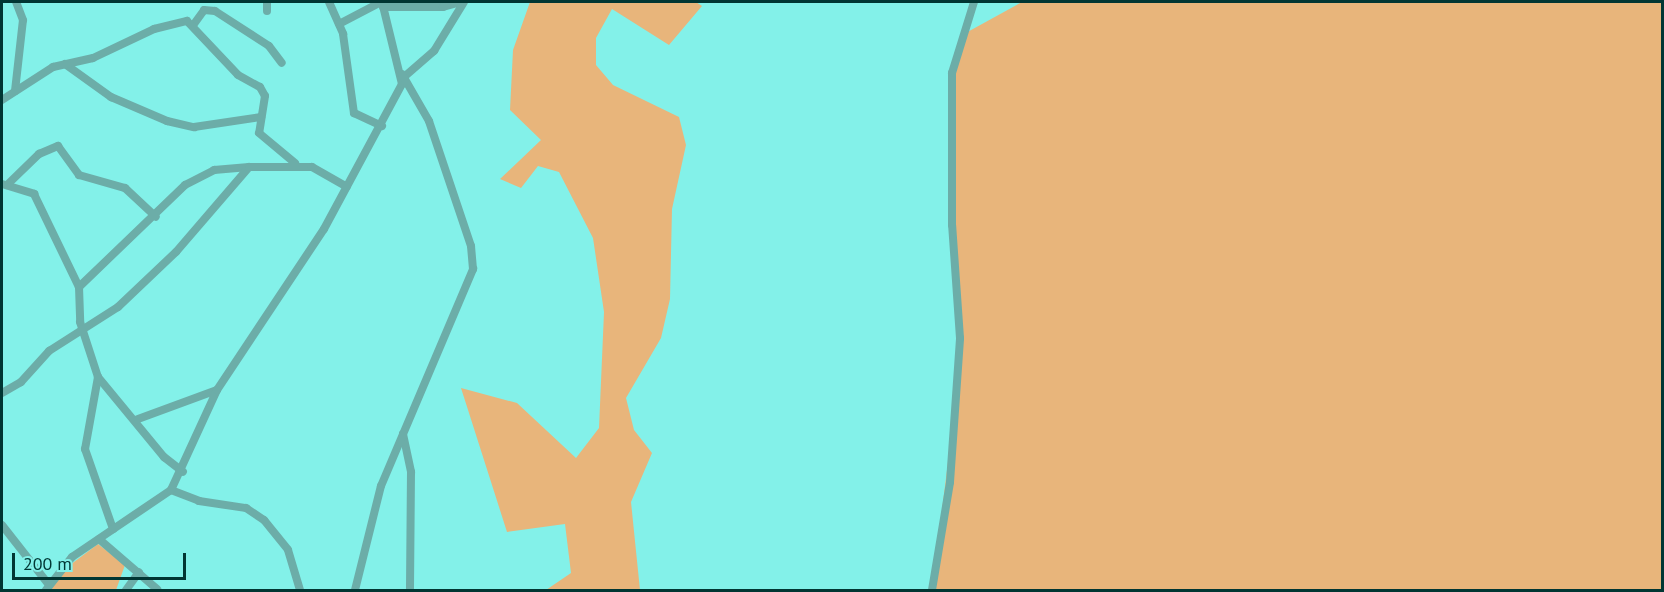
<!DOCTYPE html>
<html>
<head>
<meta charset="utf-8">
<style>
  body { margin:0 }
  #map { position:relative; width:1664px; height:592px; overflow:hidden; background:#83f1e9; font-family:"PT Sans",sans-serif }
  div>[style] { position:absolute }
  .green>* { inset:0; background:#e8b57b }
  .minor>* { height:8px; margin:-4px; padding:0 4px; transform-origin:4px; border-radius:4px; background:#6cada8 }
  span { translate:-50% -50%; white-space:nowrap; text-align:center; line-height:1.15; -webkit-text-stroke:4.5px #83f1e9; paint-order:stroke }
  .frame { position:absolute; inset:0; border:3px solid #013633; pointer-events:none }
  .scale { position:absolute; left:12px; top:553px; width:174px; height:27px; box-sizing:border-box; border:3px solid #013633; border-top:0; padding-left:8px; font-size:18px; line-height:21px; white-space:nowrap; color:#013633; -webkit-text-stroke:4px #83f1e9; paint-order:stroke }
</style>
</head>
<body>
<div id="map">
  <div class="green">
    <i style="clip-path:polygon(530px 2px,696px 2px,702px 6px,669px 45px,612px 9px,596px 38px,596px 65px,613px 85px,679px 117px,686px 145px,672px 209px,670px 299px,661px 338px,626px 398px,634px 430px,652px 453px,631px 502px,640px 590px,546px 590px,571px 573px,565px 524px,507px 532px,461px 388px,517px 403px,576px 458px,599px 428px,604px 312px,593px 238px,559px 172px,538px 166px,521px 188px,500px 179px,541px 140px,510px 110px,513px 50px)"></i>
    <i style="clip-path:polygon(1022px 2px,1662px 2px,1662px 590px,932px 590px,957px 390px,952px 73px,962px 35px)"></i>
    <i style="clip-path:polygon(98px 544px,125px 565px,116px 590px,49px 590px,58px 574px)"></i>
  </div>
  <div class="minor">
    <i style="left:329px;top:2px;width:35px;rotate:66deg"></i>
    <i style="left:343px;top:34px;width:80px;rotate:82.1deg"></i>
    <i style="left:354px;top:113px;width:31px;rotate:25deg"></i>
    <i style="left:383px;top:7px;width:60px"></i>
    <i style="left:443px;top:7px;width:18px;rotate:-16deg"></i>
    <i style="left:267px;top:11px;width:9px;rotate:-90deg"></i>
    <i style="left:194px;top:24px;width:17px;rotate:-54deg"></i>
    <i style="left:204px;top:10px;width:11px;rotate:5deg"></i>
    <i style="left:215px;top:11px;width:64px;rotate:32.9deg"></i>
    <i style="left:269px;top:46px;width:21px;rotate:53deg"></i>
    <i style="left:339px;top:24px;width:47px;rotate:-27.6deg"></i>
    <i style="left:65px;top:64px;width:57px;rotate:35.7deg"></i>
    <i style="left:111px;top:97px;width:61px;rotate:23.2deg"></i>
    <i style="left:167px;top:121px;width:28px;rotate:13deg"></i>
    <i style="left:194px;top:127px;width:68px;rotate:-8.5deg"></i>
    <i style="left:404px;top:77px;width:40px;rotate:-41deg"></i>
    <i style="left:434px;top:51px;width:57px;rotate:-58.5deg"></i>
    <i style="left:15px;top:91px;width:71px;rotate:-83.6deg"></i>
    <i style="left:23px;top:20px;width:19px;rotate:-111deg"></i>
    <i style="left:2px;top:100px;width:61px;rotate:-32.9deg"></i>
    <i style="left:53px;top:67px;width:41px;rotate:-12.7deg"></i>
    <i style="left:93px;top:58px;width:68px;rotate:-25.4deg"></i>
    <i style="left:154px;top:29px;width:34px;rotate:-14deg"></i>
    <i style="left:187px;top:21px;width:74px;rotate:46.6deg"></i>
    <i style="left:238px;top:75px;width:25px;rotate:29deg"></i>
    <i style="left:260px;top:87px;width:10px;rotate:61deg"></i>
    <i style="left:265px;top:96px;width:37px;rotate:99deg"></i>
    <i style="left:259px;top:133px;width:47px;rotate:39.8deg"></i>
    <i style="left:2px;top:184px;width:34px;rotate:17deg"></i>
    <i style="left:34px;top:194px;width:103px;rotate:64.2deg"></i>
    <i style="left:79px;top:287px;width:35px;rotate:88deg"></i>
    <i style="left:80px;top:322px;width:58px;rotate:71.9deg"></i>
    <i style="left:98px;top:377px;width:104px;rotate:50.5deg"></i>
    <i style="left:164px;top:457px;width:24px;rotate:38deg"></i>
    <i style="left:7px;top:185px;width:45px;rotate:-44.1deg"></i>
    <i style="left:39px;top:154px;width:21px;rotate:-23deg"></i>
    <i style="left:58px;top:146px;width:36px;rotate:54deg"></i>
    <i style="left:79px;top:175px;width:48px;rotate:15.8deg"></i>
    <i style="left:125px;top:188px;width:42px;rotate:43.1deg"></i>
    <i style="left:79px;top:287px;width:147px;rotate:-43.9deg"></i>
    <i style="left:185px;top:185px;width:33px;rotate:-27deg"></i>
    <i style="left:214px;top:170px;width:35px;rotate:-5deg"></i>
    <i style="left:98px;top:377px;width:73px;rotate:100.2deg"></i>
    <i style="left:85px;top:449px;width:85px;rotate:70.7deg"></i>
    <i style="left:2px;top:393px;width:22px;rotate:-30deg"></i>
    <i style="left:21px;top:382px;width:42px;rotate:-47.9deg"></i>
    <i style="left:49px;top:351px;width:82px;rotate:-32.5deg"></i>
    <i style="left:118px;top:307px;width:80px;rotate:-43.5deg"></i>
    <i style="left:176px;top:252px;width:112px;rotate:-49.3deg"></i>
    <i style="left:249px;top:167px;width:63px"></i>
    <i style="left:312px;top:167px;width:40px;rotate:29.7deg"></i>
    <i style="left:138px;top:419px;width:84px;rotate:-20.2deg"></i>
    <i style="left:403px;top:434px;width:39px;rotate:78deg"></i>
    <i style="left:411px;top:472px;width:118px;rotate:90.5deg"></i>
    <i style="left:171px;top:490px;width:30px;rotate:21deg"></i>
    <i style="left:199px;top:501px;width:48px;rotate:8.5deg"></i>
    <i style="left:246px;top:508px;width:22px;rotate:34deg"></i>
    <i style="left:264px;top:520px;width:38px;rotate:51deg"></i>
    <i style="left:288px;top:550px;width:42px;rotate:73.3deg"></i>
    <i style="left:2px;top:525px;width:76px;rotate:51.9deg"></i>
    <i style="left:99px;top:539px;width:77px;rotate:40.8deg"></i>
    <i style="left:46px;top:590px;width:42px;rotate:-51.8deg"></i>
    <i style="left:72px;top:557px;width:120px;rotate:-34.1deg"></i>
    <i style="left:171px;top:490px;width:110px;rotate:-65.3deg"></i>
    <i style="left:217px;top:390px;width:193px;rotate:-56.4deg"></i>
    <i style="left:324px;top:229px;width:165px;rotate:-61.7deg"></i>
    <i style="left:402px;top:84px;width:84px;rotate:-103.7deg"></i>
    <i style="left:126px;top:590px;width:22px;rotate:-54deg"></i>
    <i style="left:355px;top:590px;width:107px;rotate:-76deg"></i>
    <i style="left:381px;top:486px;width:236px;rotate:-67deg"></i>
    <i style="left:473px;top:269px;width:23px;rotate:-95deg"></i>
    <i style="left:471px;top:246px;width:132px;rotate:-108.6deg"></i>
    <i style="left:429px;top:121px;width:54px;rotate:-119.9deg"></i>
    <i style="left:932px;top:590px;width:109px;rotate:-80.5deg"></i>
    <i style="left:950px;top:482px;width:144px;rotate:-86deg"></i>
    <i style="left:960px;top:338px;width:113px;rotate:-94deg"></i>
    <i style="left:952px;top:225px;width:152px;rotate:-90deg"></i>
    <i style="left:952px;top:73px;width:74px;rotate:-72.8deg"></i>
  </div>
  <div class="frame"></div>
  <div class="scale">200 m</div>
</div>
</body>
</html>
